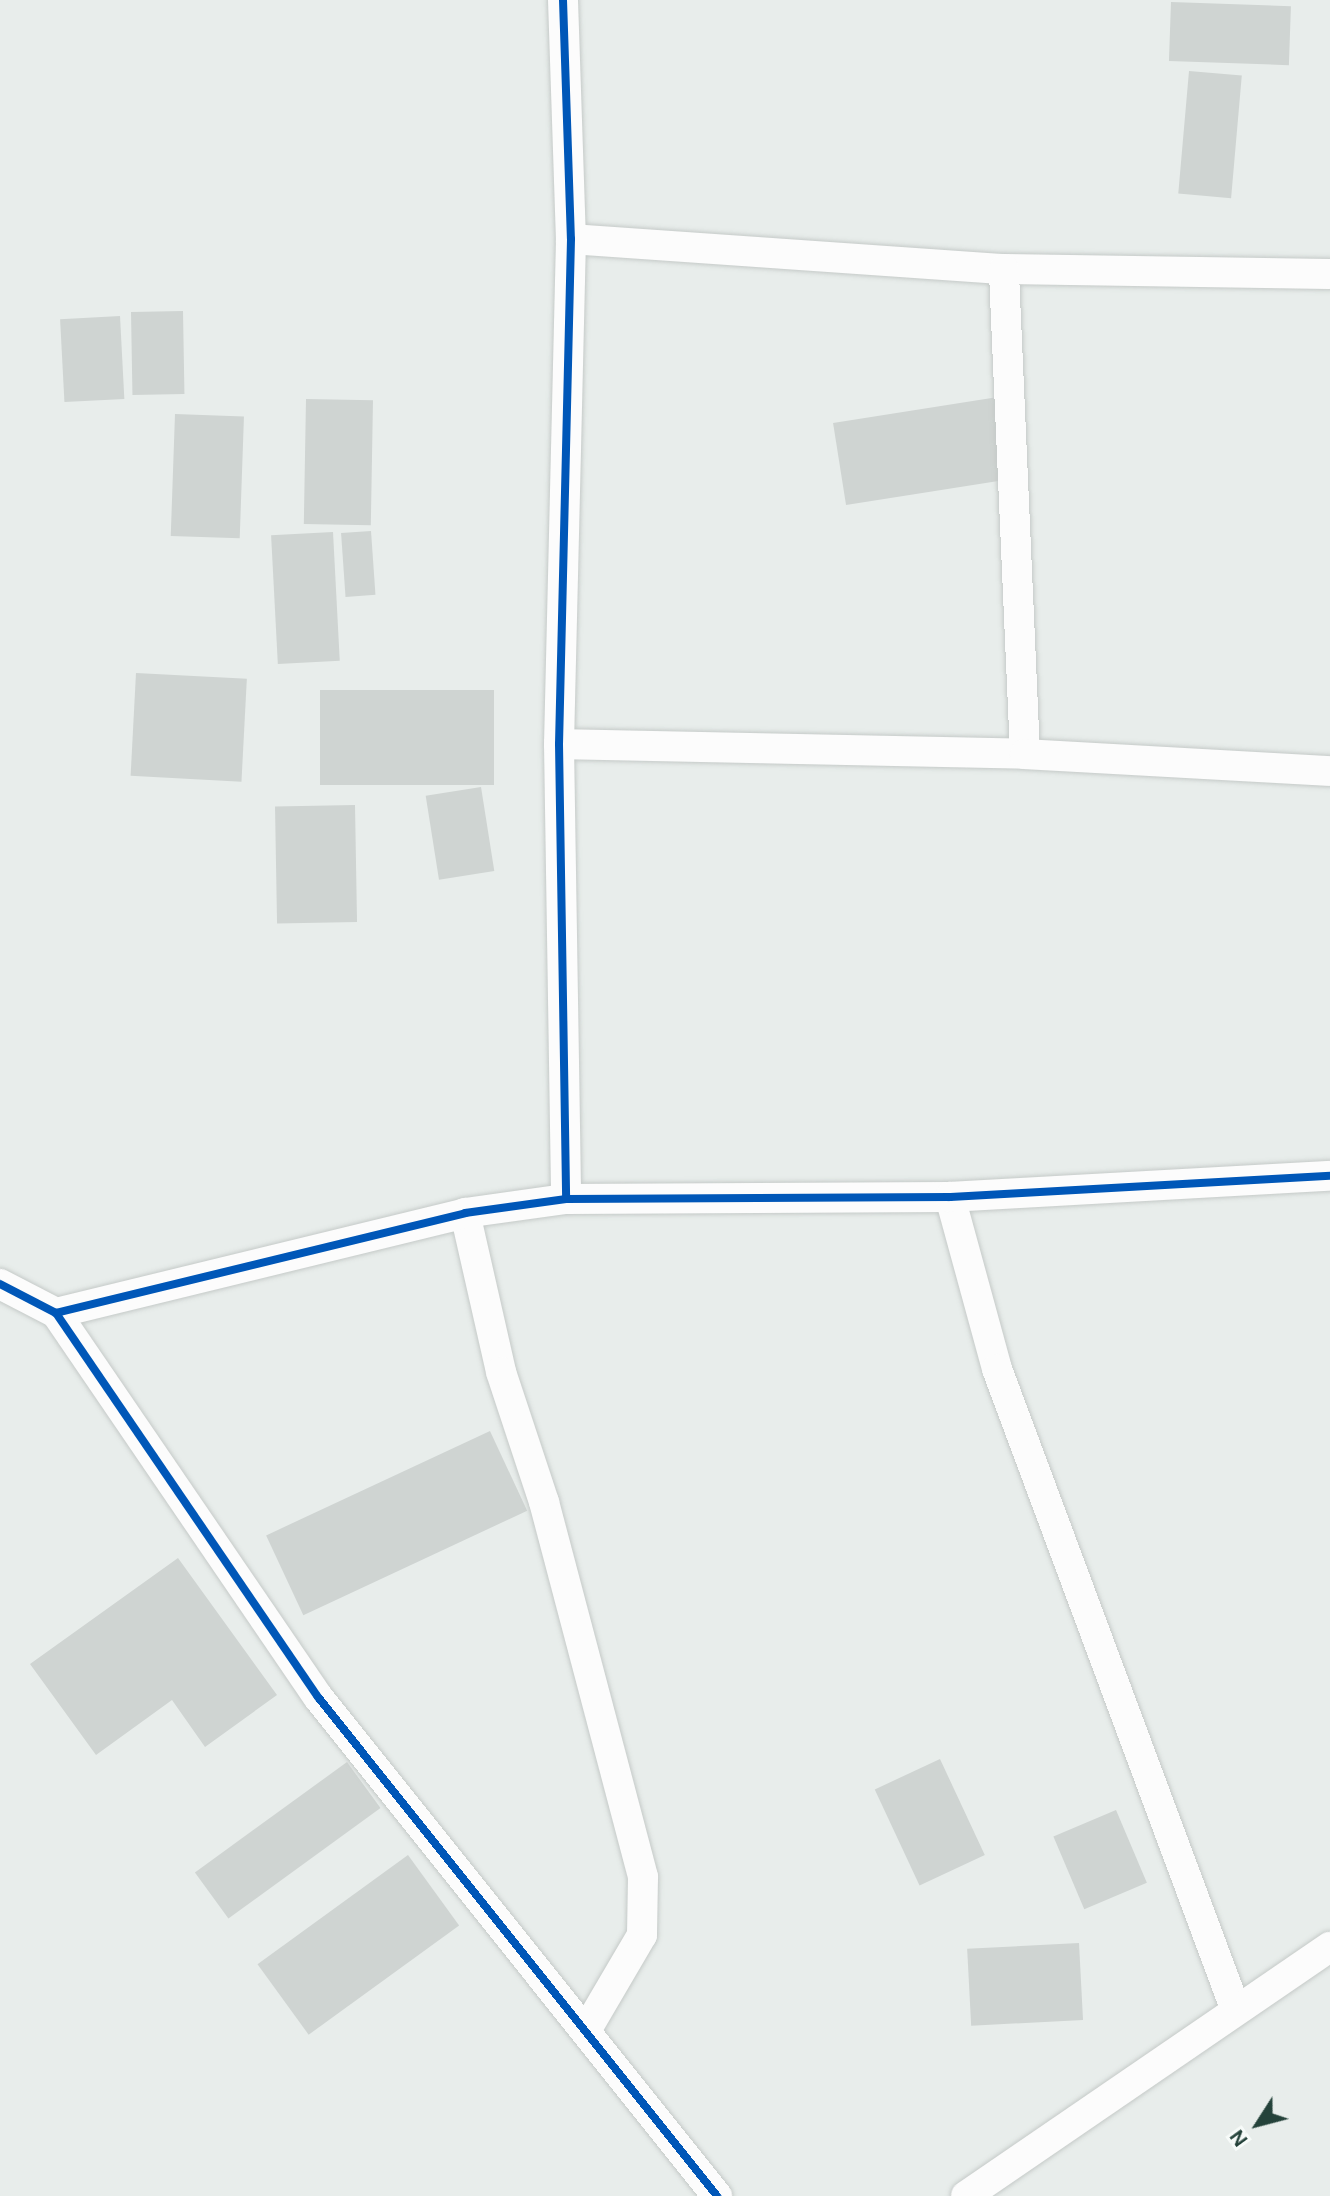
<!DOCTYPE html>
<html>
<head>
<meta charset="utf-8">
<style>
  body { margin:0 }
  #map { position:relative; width:1330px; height:2196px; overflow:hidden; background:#e8edeb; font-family:Karla,sans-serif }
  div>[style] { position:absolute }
  .building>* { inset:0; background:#cfd4d2; transform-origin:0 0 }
  .roads { filter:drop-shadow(0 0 2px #c5cac8) drop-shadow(0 0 2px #c5cac8) }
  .minor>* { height:30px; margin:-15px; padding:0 15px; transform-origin:15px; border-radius:15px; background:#fcfcfc }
  .cycleway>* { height:8px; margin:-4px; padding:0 4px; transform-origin:4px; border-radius:4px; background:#0057b8 }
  span { translate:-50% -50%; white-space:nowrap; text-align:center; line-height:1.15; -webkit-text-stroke:8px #f7fbf9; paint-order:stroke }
  .north { position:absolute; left:1218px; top:2084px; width:80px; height:80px; -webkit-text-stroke:6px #f7fbf9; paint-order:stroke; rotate:234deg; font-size:22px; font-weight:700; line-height:32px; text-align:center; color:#24423a }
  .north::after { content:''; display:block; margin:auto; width:28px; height:36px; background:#24423a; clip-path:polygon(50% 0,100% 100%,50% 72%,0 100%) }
</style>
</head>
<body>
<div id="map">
  <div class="building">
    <i style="left:1171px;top:2px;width:120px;height:59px;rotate:2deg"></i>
    <i style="left:1189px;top:71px;width:53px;height:123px;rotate:5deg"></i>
    <i style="left:183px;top:311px;width:83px;height:52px;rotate:89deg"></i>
    <i style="left:120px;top:316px;width:83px;height:60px;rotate:87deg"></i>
    <i style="left:998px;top:397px;width:83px;height:167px;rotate:81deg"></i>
    <i style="left:306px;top:399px;width:67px;height:125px;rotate:1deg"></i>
    <i style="left:175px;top:414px;width:69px;height:122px;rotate:2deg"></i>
    <i style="left:371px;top:531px;width:64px;height:30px;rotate:86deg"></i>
    <i style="left:333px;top:532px;width:129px;height:62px;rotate:87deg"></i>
    <i style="left:136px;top:673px;width:111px;height:103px;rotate:3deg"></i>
    <i style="left:320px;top:690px;width:174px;height:95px"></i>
    <i style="left:481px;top:787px;width:85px;height:56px;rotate:81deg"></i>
    <i style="left:355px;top:805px;width:117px;height:80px;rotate:89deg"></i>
    <i style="left:490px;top:1431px;width:88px;height:247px;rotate:65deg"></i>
    <i style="clip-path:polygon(178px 1558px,277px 1695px,205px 1747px,172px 1700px,96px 1755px,30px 1664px)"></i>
    <i style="left:940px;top:1759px;width:106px;height:72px;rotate:65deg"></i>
    <i style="left:347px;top:1762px;width:57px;height:188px;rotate:54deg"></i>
    <i style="left:1116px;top:1810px;width:79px;height:68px;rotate:67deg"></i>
    <i style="left:408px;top:1855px;width:87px;height:186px;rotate:54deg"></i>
    <i style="left:1079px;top:1943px;width:77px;height:112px;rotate:87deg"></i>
  </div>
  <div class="roads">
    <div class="minor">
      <i style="left:563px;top:0;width:239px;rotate:88.1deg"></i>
      <i style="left:571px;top:239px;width:505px;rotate:91.36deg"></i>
      <i style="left:559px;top:744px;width:455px;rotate:89.1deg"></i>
      <i style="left:571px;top:239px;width:434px;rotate:4deg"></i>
      <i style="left:1004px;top:269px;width:326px;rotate:0.9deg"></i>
      <i style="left:559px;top:744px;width:466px;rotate:1.2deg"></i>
      <i style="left:1025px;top:754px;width:485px;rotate:-92.5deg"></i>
      <i style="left:1025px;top:754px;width:305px;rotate:3.2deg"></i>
      <i style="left:950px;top:1197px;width:178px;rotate:74.7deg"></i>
      <i style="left:997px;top:1369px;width:682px;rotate:69.57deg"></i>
      <i style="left:465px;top:1213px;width:163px;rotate:77.2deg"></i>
      <i style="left:501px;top:1372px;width:137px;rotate:71.7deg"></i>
      <i style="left:544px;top:1502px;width:388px;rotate:75.2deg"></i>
      <i style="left:643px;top:1877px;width:58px;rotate:91deg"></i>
      <i style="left:642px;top:1935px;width:107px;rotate:120.4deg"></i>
      <i style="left:0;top:1284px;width:63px;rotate:27.4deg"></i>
      <i style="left:56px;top:1313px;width:465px;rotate:55.7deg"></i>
      <i style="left:318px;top:1697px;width:639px;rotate:51.35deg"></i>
      <i style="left:56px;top:1313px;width:421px;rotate:-13.7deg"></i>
      <i style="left:465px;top:1213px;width:102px;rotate:-7.9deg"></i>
      <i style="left:566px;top:1199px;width:384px;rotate:-0.3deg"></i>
      <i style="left:950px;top:1197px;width:381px;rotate:-3.2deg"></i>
      <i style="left:966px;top:2196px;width:441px;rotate:-34.4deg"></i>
    </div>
  </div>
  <div class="cycleway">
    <i style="left:563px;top:0;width:239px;rotate:88.1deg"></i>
    <i style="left:571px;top:239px;width:505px;rotate:91.36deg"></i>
    <i style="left:559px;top:744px;width:455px;rotate:89.1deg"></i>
    <i style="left:0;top:1284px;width:63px;rotate:27.4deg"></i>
    <i style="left:56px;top:1313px;width:465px;rotate:55.7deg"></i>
    <i style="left:318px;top:1697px;width:639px;rotate:51.35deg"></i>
    <i style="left:56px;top:1313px;width:421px;rotate:-13.7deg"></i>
    <i style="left:465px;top:1213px;width:102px;rotate:-7.9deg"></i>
    <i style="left:566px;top:1199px;width:384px;rotate:-0.3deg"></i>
    <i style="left:950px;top:1197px;width:381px;rotate:-3.2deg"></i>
  </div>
  <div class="north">N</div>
</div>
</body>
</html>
